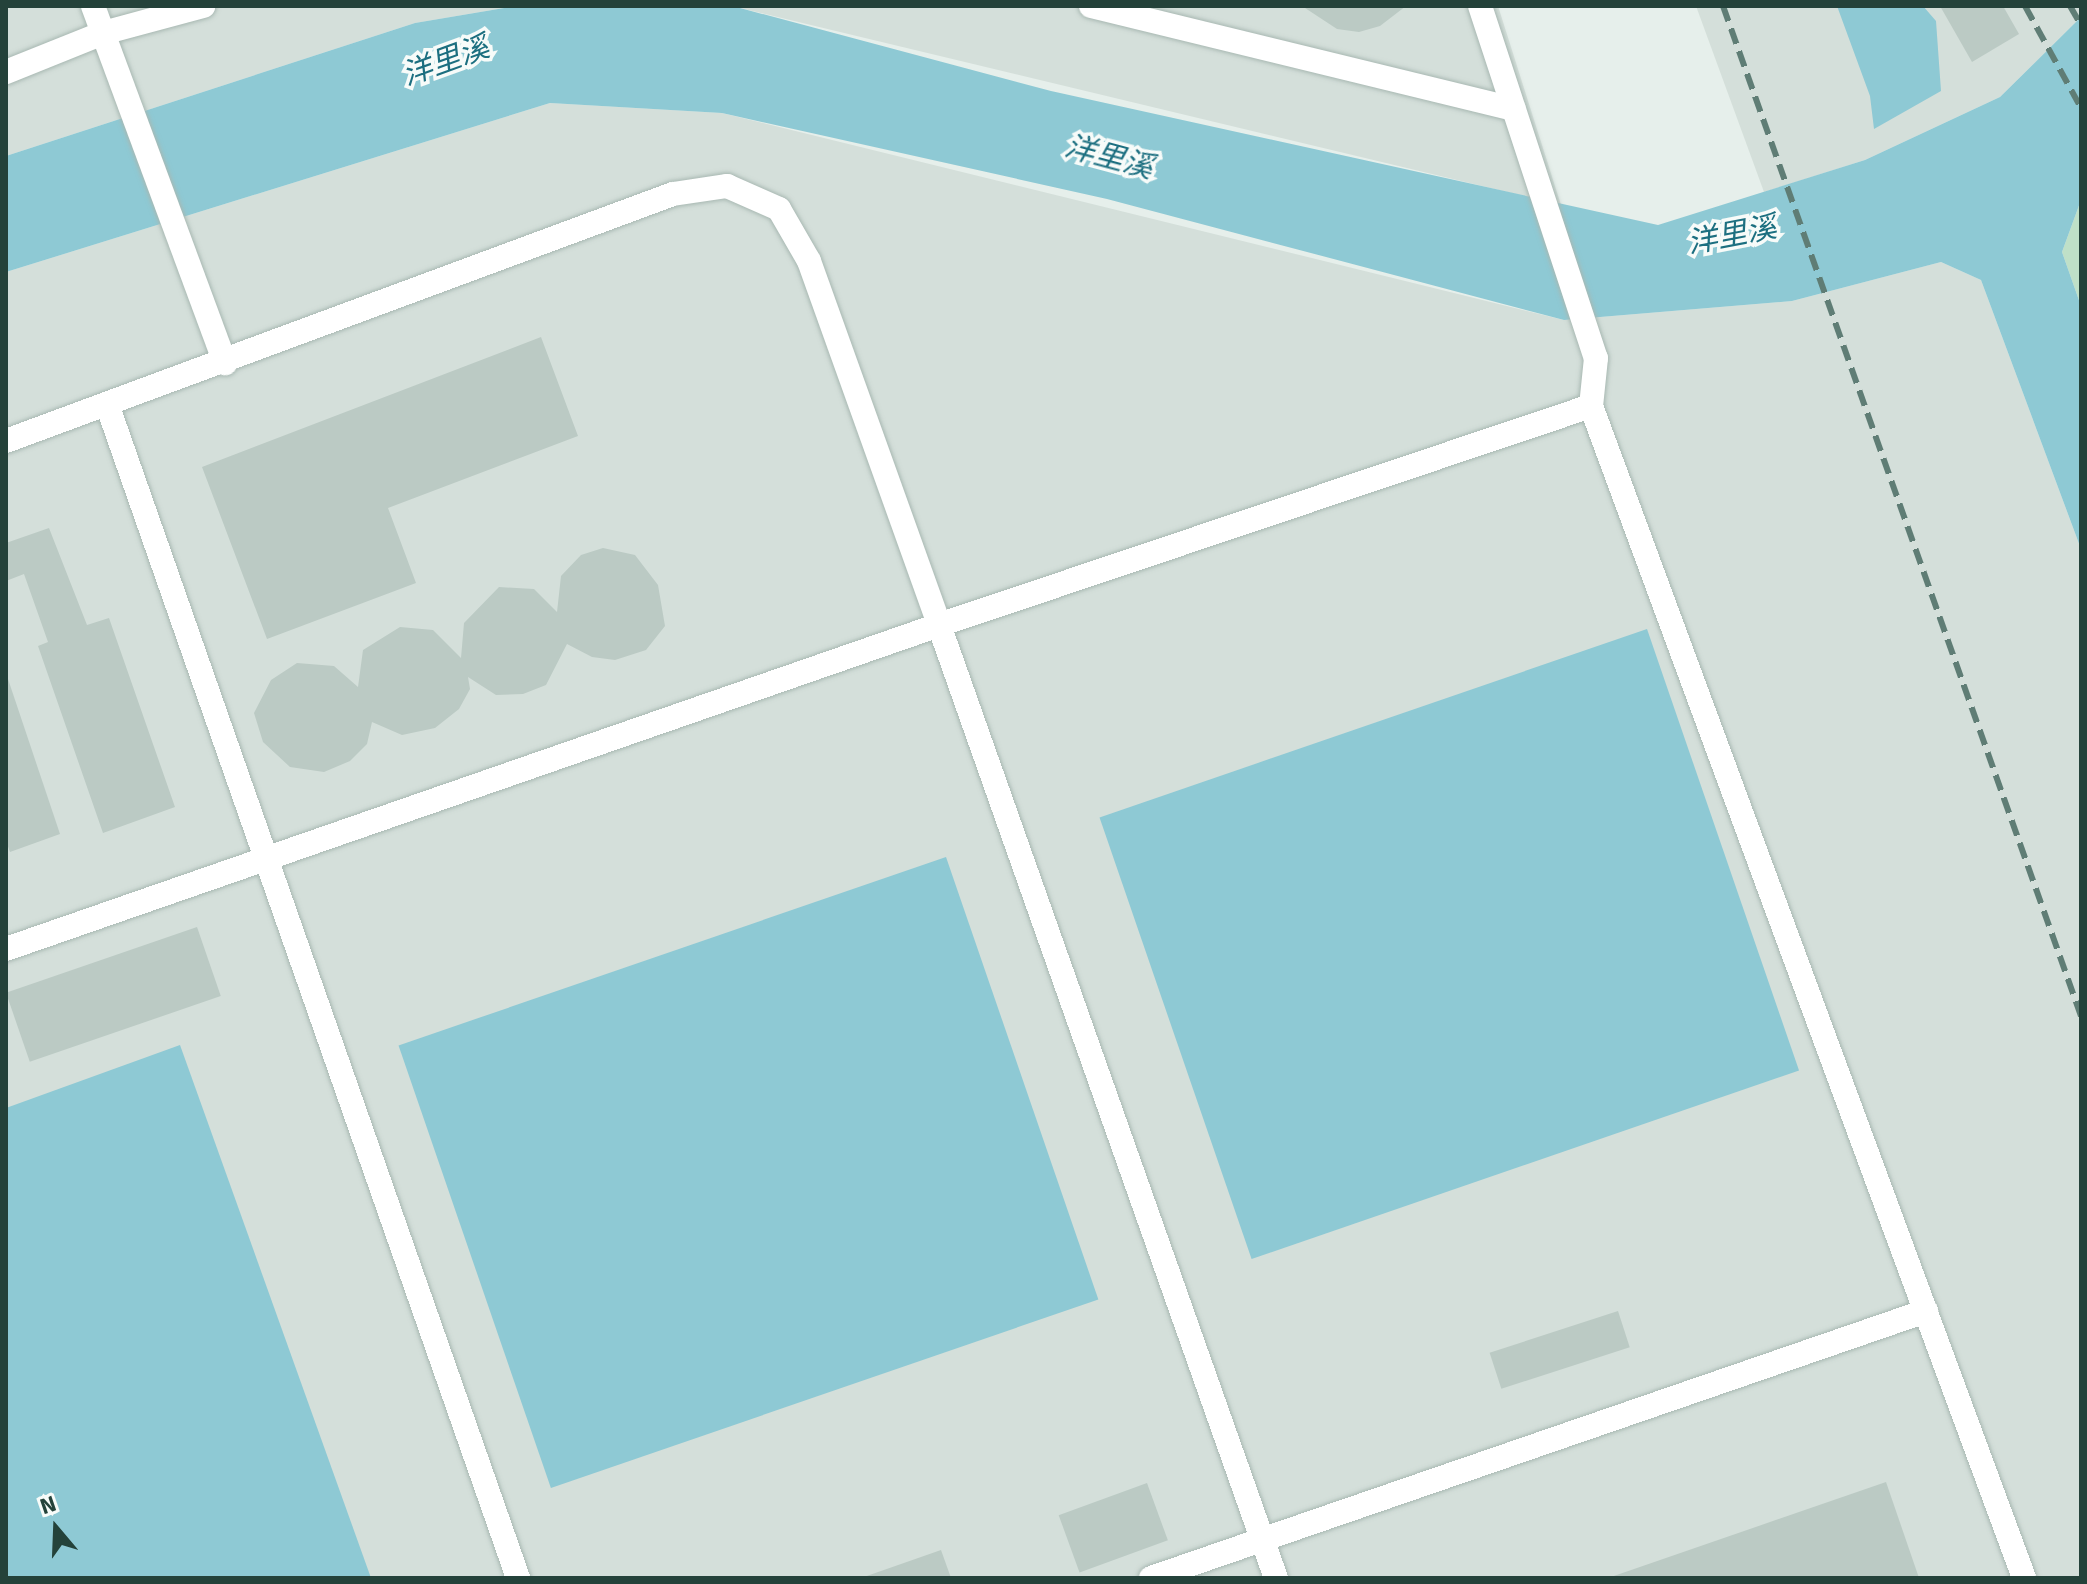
<!DOCTYPE html>
<html>
<head>
<meta charset="utf-8">
<style>
  body { margin:0 }
  #map { position:relative; width:2087px; height:1584px; overflow:hidden; background:#e6efeb; font-family:Signika,"Noto Sans SC",sans-serif }
  div>[style] { position:absolute }
  .built>* { inset:0; background:#d4dfda }
  .green>* { inset:0; background:#bfe0c8 }
  .water>* { inset:0; background:#8ec9d4; transform-origin:0 0 }
  .building>* { inset:0; background:#bbcac4; transform-origin:0 0 }
  .roads { filter:drop-shadow(0 0 2px #a8b8b2) drop-shadow(0 0 2px #a8b8b2) }
  .minor>* { height:24px; margin:-12px; padding:0 12px; transform-origin:12px; border-radius:12px; background:#fff }
  .rail>* { height:6px; margin-top:-3px; transform-origin:0; background:repeating-linear-gradient(90deg,#5f7d75 0 16px,transparent 0 24px) }
  span { translate:-50% -50%; white-space:nowrap; text-align:center; line-height:1.15; -webkit-text-stroke:7px #f7fbf9; paint-order:stroke }
  .water-label { font-size:30px; color:#1c6f80; font-style:italic }
  .frame { position:absolute; inset:0; border:8px solid #24423a; pointer-events:none }
  .north { position:absolute; left:16px; top:1488px; width:80px; height:80px; -webkit-text-stroke:6px #f7fbf9; paint-order:stroke; rotate:341deg; font-size:22px; font-weight:700; line-height:32px; text-align:center; color:#24423a }
  .north::after { content:''; display:block; margin:auto; width:28px; height:36px; background:#24423a; clip-path:polygon(50% 0,100% 100%,50% 72%,0 100%) }
</style>
</head>
<body>
<div id="map">
  <div class="built">
    <i style="clip-path:polygon(6px 6px,516px 6px,415px 23px,6px 156px)"></i>
    <i style="clip-path:polygon(717px 6px,1498px 6px,1561px 205px,740px 8px)"></i>
    <i style="clip-path:polygon(1696px 6px,2081px 6px,2081px 17px,2000px 97px,1865px 160px,1764px 192px)"></i>
    <i style="clip-path:polygon(550px 103px,722px 113px,1564px 320px,1792px 301px,1941px 262px,1981px 280px,2081px 549px,2081px 1578px,6px 1578px,6px 272px)"></i>
  </div>
  <div class="green">
    <i style="clip-path:polygon(2081px 200px,2081px 306px,2062px 252px)"></i>
  </div>
  <div class="water">
    <i style="clip-path:polygon(516px 6px,740px 8px,1051px 91px,1658px 225px,1865px 160px,2000px 97px,2081px 17px,2081px 200px,2062px 252px,2081px 306px,2081px 549px,1981px 280px,1941px 262px,1792px 301px,1564px 320px,1107px 199px,722px 113px,550px 103px,6px 272px,6px 156px,415px 23px)"></i>
    <i style="clip-path:polygon(1837px 6px,1923px 6px,1936px 21px,1941px 91px,1874px 129px,1870px 96px)"></i>
    <i style="left:1647px;top:629px;width:467px;height:579px;rotate:71deg"></i>
    <i style="left:946px;top:857px;width:468px;height:579px;rotate:71deg"></i>
    <i style="clip-path:polygon(180px 1045px,371px 1578px,6px 1578px,6px 1108px)"></i>
  </div>
  <div class="building">
    <i style="clip-path:polygon(1302px 6px,1406px 6px,1380px 26px,1359px 32px,1337px 29px)"></i>
    <i style="clip-path:polygon(1940px 6px,2003px 6px,2019px 34px,1972px 62px)"></i>
    <i style="clip-path:polygon(541px 337px,578px 436px,388px 508px,416px 583px,267px 639px,202px 467px)"></i>
    <i style="clip-path:polygon(49px 528px,87px 625px,109px 618px,175px 807px,103px 833px,38px 646px,48px 642px,24px 574px,6px 581px,6px 543px)"></i>
    <i style="clip-path:polygon(603px 548px,635px 555px,658px 585px,665px 626px,646px 650px,615px 660px,592px 657px,567px 644px,546px 685px,523px 694px,496px 695px,468px 677px,470px 689px,459px 709px,435px 728px,402px 735px,372px 722px,367px 744px,350px 761px,324px 772px,290px 767px,263px 742px,254px 713px,271px 680px,297px 663px,334px 666px,358px 687px,363px 650px,400px 627px,433px 630px,461px 658px,464px 623px,499px 587px,534px 589px,557px 612px,561px 576px,581px 555px)"></i>
    <i style="clip-path:polygon(7px 676px,60px 834px,10px 852px,6px 841px)"></i>
    <i style="left:197px;top:927px;width:73px;height:202px;rotate:71deg"></i>
    <i style="left:1618px;top:1311px;width:38px;height:135px;rotate:72deg"></i>
    <i style="clip-path:polygon(1886px 1482px,1919px 1578px,1608px 1578px)"></i>
    <i style="left:1147px;top:1483px;width:61px;height:94px;rotate:70deg"></i>
    <i style="clip-path:polygon(941px 1550px,951px 1578px,861px 1578px)"></i>
  </div>
  <div class="roads">
    <div class="minor">
      <i style="left:93px;top:6px;width:381px;rotate:69.7deg"></i>
      <i style="left:1091px;top:6px;width:435px;rotate:13.7deg"></i>
      <i style="left:1480px;top:6px;width:371px;rotate:71.8deg"></i>
      <i style="left:1596px;top:358px;width:48px;rotate:95.9deg"></i>
      <i style="left:1591px;top:406px;width:1249px;rotate:69.72deg"></i>
      <i style="left:6px;top:72px;width:105px;rotate:-21.9deg"></i>
      <i style="left:103px;top:33px;width:104px;rotate:-15.1deg"></i>
      <i style="left:108px;top:407px;width:1241px;rotate:70.7deg"></i>
      <i style="left:6px;top:441px;width:711px;rotate:-20.32deg"></i>
      <i style="left:673px;top:194px;width:55px;rotate:-8.4deg"></i>
      <i style="left:727px;top:186px;width:57px;rotate:23.9deg"></i>
      <i style="left:779px;top:209px;width:60px;rotate:60deg"></i>
      <i style="left:809px;top:261px;width:387px;rotate:70.3deg"></i>
      <i style="left:939px;top:625px;width:688px;rotate:-18.57deg"></i>
      <i style="left:6px;top:949px;width:988px;rotate:-19.15deg"></i>
      <i style="left:939px;top:625px;width:1011px;rotate:70.53deg"></i>
      <i style="left:1151px;top:1578px;width:820px;rotate:-19.01deg"></i>
    </div>
  </div>
  <div class="rail">
    <i style="left:1723px;top:6px;width:1072px;rotate:70.48deg"></i>
    <i style="left:2025px;top:6px;width:116px;rotate:61.2deg"></i>
    <i style="left:2070px;top:6px;width:22px;rotate:60deg"></i>
  </div>
  <div class="water-label">
    <span style="left:446px;top:62px;rotate:-20deg">洋里溪</span>
    <span style="left:1109px;top:158px;rotate:15deg">洋里溪</span>
    <span style="left:1732px;top:236px;rotate:-11deg">洋里溪</span>
  </div>
  <div class="frame"></div>
  <div class="north">N</div>
</div>
</body>
</html>
